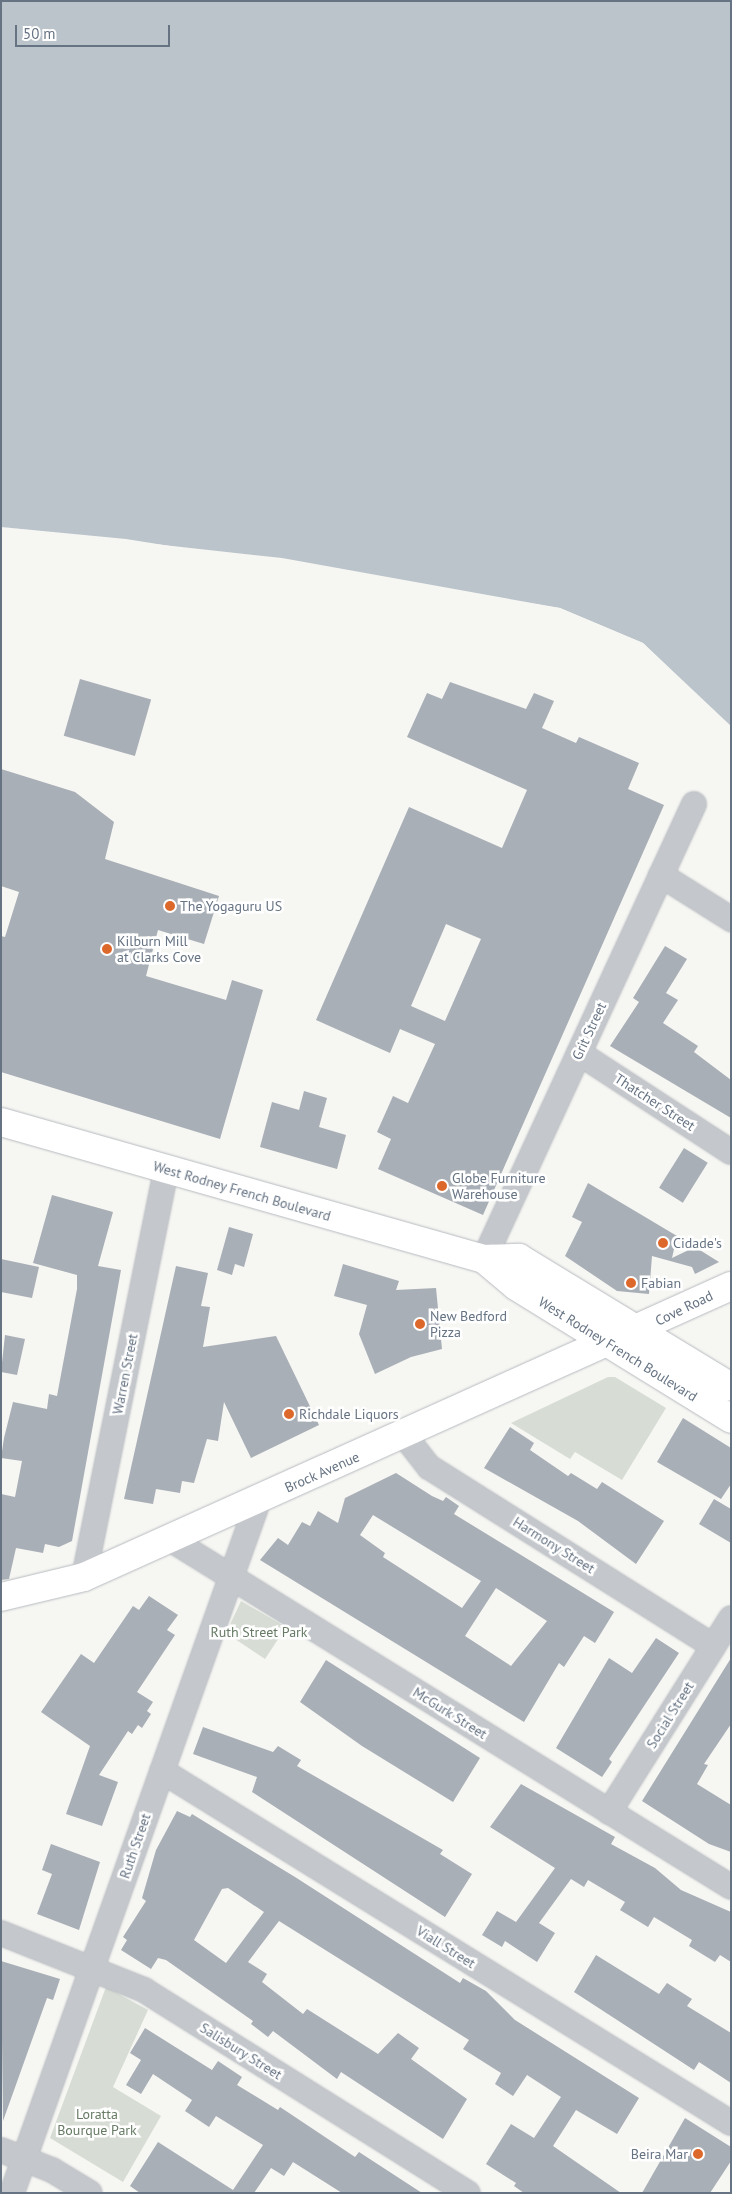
<!DOCTYPE html>
<html>
<head>
<meta charset="utf-8">
<style>
  body { margin:0 }
  #map { position:relative; width:732px; height:2194px; overflow:hidden; background:#f6f6f3; font-family:"PT Sans",sans-serif }
  div>[style] { position:absolute }
  .green>* { inset:0; background:#d7ddd4 }
  .water>* { inset:0; background:#bbc4ca }
  .pier>* { inset:0; background:#f6f6f3 }
  .building>* { inset:0; background:#a9afb6; transform-origin:0 0 }
  .roads { filter:drop-shadow(0 0 1px #b6babf) drop-shadow(0 0 1px #b6babf) }
  .street>* { height:24px; margin:-12px; padding:0 12px; transform-origin:12px; border-radius:12px; background:#c4c7cb }
  .secondary>* { height:28px; margin:-14px; padding:0 14px; transform-origin:14px; border-radius:14px; background:#fff }
  .dots>* { width:14px; height:14px; translate:-50% -50%; box-sizing:border-box; border:2px solid #fff; border-radius:50% }
  span { translate:-50% -50%; white-space:nowrap; text-align:center; line-height:1.15; -webkit-text-stroke:5px #fff; paint-order:stroke }
  .poi-label { font-size:14px; color:#667383 }
  .left { translate:0 -50%; text-align:left }
  .right { translate:-100% -50%; text-align:right }
  .street-label { font-size:14px; color:#667383 }
  .park-label { font-size:14px; color:#677b65 }
  .frame { position:absolute; inset:0; border:2px solid #667383; pointer-events:none }
  .scale { position:absolute; left:15px; top:25px; width:155px; height:22px; box-sizing:border-box; border:2px solid #667383; border-top:0; padding-left:6px; font-size:15px; line-height:18px; white-space:nowrap; color:#667383; -webkit-text-stroke:4px #fff; paint-order:stroke }
</style>
</head>
<body>
<div id="map">
  <div class="green">
    <i style="clip-path:polygon(608px 1377px,615px 1377px,666px 1408px,622px 1480px,575px 1452px,570px 1459px,511px 1423px)"></i>
    <i style="clip-path:polygon(241px 1601px,286px 1627px,265px 1659px,226px 1633px)"></i>
    <i style="clip-path:polygon(106px 1987px,148px 2010px,113px 2087px,161px 2116px,123px 2182px,50px 2138px)"></i>
  </div>
  <div class="water">
    <i style="clip-path:polygon(1px 1px,731px 1px,731px 726px,643px 643px,560px 608px,126px 539px,1px 527px)"></i>
  </div>
  <div class="pier">
    <i style="clip-path:polygon(1px 527px,282px 558px,560px 608px,643px 643px,731px 728px,641px 645px,559px 611px,126px 542px)"></i>
  </div>
  <div class="building">
    <i style="left:80px;top:679px;width:74px;height:59px;rotate:16deg"></i>
    <i style="clip-path:polygon(evenodd,450px 682px,526px 709px,534px 693px,554px 701px,542px 728px,576px 743px,579px 737px,639px 763px,628px 789px,664px 805px,483px 1215px,378px 1169px,391px 1139px,377px 1132px,393px 1096px,408px 1103px,435px 1044px,400px 1029px,390px 1053px,316px 1020px,409px 807px,502px 848px,527px 790px,407px 737px,427px 693px,442px 699px,450px 682px,446px 924px,481px 939px,445px 1021px,411px 1006px,446px 924px)"></i>
    <i style="clip-path:polygon(1px 769px,75px 792px,114px 822px,105px 859px,219px 896px,204px 944px,158px 930px,146px 976px,226px 1000px,232px 980px,263px 990px,220px 1139px,1px 1072px,1px 936px,5px 937px,19px 892px,1px 886px)"></i>
    <i style="clip-path:polygon(665px 946px,687px 959px,666px 993px,678px 1000px,663px 1023px,698px 1046px,694px 1052px,731px 1080px,731px 1118px,610px 1046px,639px 1002px,633px 998px)"></i>
    <i style="clip-path:polygon(304px 1091px,327px 1098px,319px 1127px,346px 1135px,337px 1169px,260px 1147px,272px 1102px,299px 1110px)"></i>
    <i style="left:684px;top:1148px;width:28px;height:47px;rotate:32deg"></i>
    <i style="clip-path:polygon(588px 1183px,677px 1236px,672px 1258px,695px 1247px,719px 1262px,695px 1274px,692px 1267px,652px 1256px,649px 1294px,617px 1291px,565px 1256px,582px 1222px,572px 1217px)"></i>
    <i style="clip-path:polygon(52px 1195px,113px 1212px,98px 1266px,121px 1270px,72px 1541px,59px 1547px,45px 1544px,43px 1553px,16px 1548px,9px 1579px,1px 1580px,1px 1494px,15px 1497px,22px 1461px,1px 1458px,4px 1438px,13px 1402px,47px 1409px,49px 1394px,57px 1396px,77px 1289px,77px 1275px,33px 1263px)"></i>
    <i style="clip-path:polygon(229px 1227px,253px 1234px,244px 1267px,235px 1264px,232px 1275px,217px 1270px)"></i>
    <i style="clip-path:polygon(1px 1259px,39px 1267px,32px 1298px,1px 1292px)"></i>
    <i style="clip-path:polygon(343px 1264px,399px 1281px,396px 1290px,436px 1288px,442px 1349px,411px 1357px,375px 1374px,359px 1334px,367px 1305px,334px 1296px)"></i>
    <i style="clip-path:polygon(176px 1266px,208px 1273px,201px 1306px,210px 1307px,203px 1347px,276px 1336px,319px 1425px,251px 1458px,224px 1402px,218px 1441px,207px 1439px,194px 1483px,182px 1481px,180px 1493px,156px 1489px,153px 1504px,124px 1499px)"></i>
    <i style="clip-path:polygon(5px 1335px,25px 1339px,17px 1375px,1px 1372px)"></i>
    <i style="clip-path:polygon(683px 1418px,731px 1448px,731px 1484px,721px 1499px,657px 1462px)"></i>
    <i style="clip-path:polygon(510px 1427px,534px 1443px,530px 1450px,568px 1476px,571px 1473px,597px 1489px,602px 1482px,664px 1521px,636px 1564px,578px 1521px,484px 1468px)"></i>
    <i style="clip-path:polygon(evenodd,396px 1473px,432px 1496px,443px 1501px,446px 1497px,459px 1506px,454px 1514px,614px 1612px,595px 1643px,584px 1636px,564px 1667px,559px 1663px,524px 1722px,260px 1560px,278px 1538px,288px 1545px,302px 1522px,310px 1526px,318px 1511px,338px 1523px,345px 1498px,396px 1473px,373px 1515px,481px 1581px,462px 1608px,383px 1557px,385px 1553px,360px 1535px,373px 1515px,396px 1473px,496px 1588px,547px 1621px,511px 1666px,465px 1636px,496px 1588px)"></i>
    <i style="clip-path:polygon(714px 1499px,731px 1509px,731px 1543px,699px 1524px)"></i>
    <i style="clip-path:polygon(149px 1596px,178px 1615px,167px 1630px,175px 1635px,137px 1692px,153px 1702px,147px 1711px,151px 1714px,142px 1728px,138px 1725px,132px 1734px,128px 1731px,99px 1775px,118px 1782px,102px 1826px,66px 1814px,90px 1746px,41px 1712px,81px 1654px,94px 1663px,133px 1606px,139px 1610px)"></i>
    <i style="clip-path:polygon(656px 1638px,679px 1653px,609px 1759px,612px 1762px,602px 1777px,556px 1748px,609px 1658px,632px 1673px)"></i>
    <i style="clip-path:polygon(731px 1658px,731px 1724px,704px 1764px,708px 1765px,697px 1784px,731px 1805px,731px 1852px,709px 1844px,642px 1801px)"></i>
    <i style="clip-path:polygon(326px 1660px,480px 1758px,453px 1802px,362px 1746px,300px 1702px)"></i>
    <i style="clip-path:polygon(203px 1727px,273px 1752px,278px 1746px,301px 1760px,297px 1766px,443px 1850px,440px 1854px,472px 1874px,445px 1917px,252px 1792px,257px 1777px,193px 1754px)"></i>
    <i style="clip-path:polygon(521px 1784px,615px 1837px,611px 1844px,655px 1868px,681px 1890px,731px 1912px,731px 1962px,720px 1955px,715px 1962px,689px 1946px,692px 1940px,654px 1917px,648px 1927px,620px 1910px,625px 1902px,588px 1880px,584px 1887px,571px 1879px,539px 1923px,555px 1933px,537px 1962px,505px 1941px,502px 1947px,482px 1935px,497px 1911px,516px 1922px,555px 1868px,490px 1827px)"></i>
    <i style="clip-path:polygon(evenodd,177px 1811px,190px 1817px,192px 1814px,295px 1877px,460px 1983px,463px 1978px,486px 1991px,515px 2020px,639px 2098px,617px 2134px,576px 2110px,553px 2146px,621px 2193px,524px 2193px,514px 2186px,516px 2183px,486px 2164px,511px 2124px,534px 2138px,561px 2097px,527px 2075px,513px 2096px,495px 2084px,501px 2073px,463px 2049px,469px 2040px,279px 1921px,248px 1962px,267px 1974px,262px 1982px,303px 2014px,307px 2009px,378px 2054px,398px 2033px,419px 2048px,411px 2059px,467px 2099px,443px 2139px,341px 2072px,337px 2079px,273px 2031px,268px 2037px,251px 2024px,253px 2021px,166px 1960px,158px 1958px,151px 1969px,121px 1950px,127px 1940px,123px 1937px,146px 1901px,142px 1898px,156px 1850px,177px 1811px,228px 1888px,264px 1912px,226px 1963px,194px 1940px,222px 1889px,228px 1888px)"></i>
    <i style="clip-path:polygon(51px 1844px,100px 1862px,79px 1930px,37px 1914px,52px 1874px,42px 1870px)"></i>
    <i style="clip-path:polygon(596px 1955px,659px 1994px,667px 1983px,692px 1999px,687px 2006px,731px 2033px,731px 2083px,699px 2062px,694px 2070px,574px 1992px)"></i>
    <i style="clip-path:polygon(1px 1961px,60px 1979px,53px 2000px,47px 1998px,3px 2121px)"></i>
    <i style="clip-path:polygon(145px 2028px,212px 2070px,218px 2061px,242px 2077px,237px 2085px,278px 2110px,280px 2107px,355px 2157px,359px 2152px,422px 2193px,342px 2193px,293px 2162px,284px 2176px,271px 2168px,254px 2193px,140px 2193px,130px 2186px,158px 2142px,233px 2190px,263px 2145px,216px 2116px,209px 2127px,185px 2111px,192px 2100px,153px 2074px,141px 2094px,126px 2085px,141px 2060px,130px 2053px)"></i>
    <i style="clip-path:polygon(685px 2118px,731px 2147px,731px 2161px,710px 2193px,642px 2193px)"></i>
  </div>
  <div class="roads">
    <div class="street">
      <i style="left:661px;top:875px;width:83px;rotate:32.2deg"></i>
      <i style="left:579px;top:1053px;width:181px;rotate:33.1deg"></i>
      <i style="left:484px;top:1259px;width:501px;rotate:-65.22deg"></i>
      <i style="left:404px;top:1435px;width:41px;rotate:52deg"></i>
      <i style="left:429px;top:1467px;width:336px;rotate:32.2deg"></i>
      <i style="left:170px;top:1539px;width:660px;rotate:31.81deg"></i>
      <i style="left:84px;top:1577px;width:415px;rotate:-78.6deg"></i>
      <i style="left:162px;top:1771px;width:669px;rotate:31.74deg"></i>
      <i style="left:609px;top:1812px;width:229px;rotate:-57.8deg"></i>
      <i style="left:1px;top:1933px;width:154px;rotate:21.7deg"></i>
      <i style="left:144px;top:1990px;width:382px;rotate:32.1deg"></i>
      <i style="left:1px;top:2150px;width:55px;rotate:21.4deg"></i>
      <i style="left:52px;top:2170px;width:44px;rotate:31.2deg"></i>
      <i style="left:12px;top:2193px;width:737px;rotate:-70.41deg"></i>
    </div>
    <div class="secondary">
      <i style="left:1px;top:1122px;width:502px;rotate:15.84deg"></i>
      <i style="left:484px;top:1259px;width:35px;rotate:-2deg"></i>
      <i style="left:519px;top:1258px;width:248px;rotate:31.3deg"></i>
      <i style="left:484px;top:1259px;width:42px;rotate:40.2deg"></i>
      <i style="left:516px;top:1286px;width:253px;rotate:31.7deg"></i>
      <i style="left:1px;top:1597px;width:85px;rotate:-13.5deg"></i>
      <i style="left:84px;top:1577px;width:709px;rotate:-24.22deg"></i>
    </div>
  </div>
  <div class="dots">
    <i style="left:170px;top:906px;background:#dd682c"></i>
    <i style="left:107px;top:949px;background:#dd682c"></i>
    <i style="left:442px;top:1186px;background:#dd682c"></i>
    <i style="left:663px;top:1243px;background:#dd682c"></i>
    <i style="left:631px;top:1283px;background:#dd682c"></i>
    <i style="left:420px;top:1324px;background:#dd682c"></i>
    <i style="left:289px;top:1414px;background:#dd682c"></i>
    <i style="left:698px;top:2154px;background:#dd682c"></i>
  </div>
  <div class="poi-label">
    <span class="left" style="left:180px;top:906px">The Yogaguru US</span>
    <span class="left" style="left:117px;top:949px">Kilburn Mill<br>at Clarks Cove</span>
    <span class="left" style="left:452px;top:1186px">Globe Furniture<br>Warehouse</span>
    <span class="left" style="left:673px;top:1243px">Cidade's</span>
    <span class="left" style="left:641px;top:1283px">Fabian</span>
    <span class="left" style="left:430px;top:1324px">New Bedford<br>Pizza</span>
    <span class="left" style="left:299px;top:1414px">Richdale Liquors</span>
    <span class="right" style="left:688px;top:2154px">Beira Mar</span>
  </div>
  <div class="street-label">
    <span style="left:589px;top:1031px;rotate:-65deg">Grit Street</span>
    <span style="left:655px;top:1102px;rotate:33deg">Thatcher Street</span>
    <span style="left:242px;top:1191px;rotate:16deg">West Rodney French Boulevard</span>
    <span style="left:684px;top:1308px;rotate:-26deg">Cove Road</span>
    <span style="left:618px;top:1349px;rotate:32deg">West Rodney French Boulevard</span>
    <span style="left:125px;top:1374px;rotate:-79deg">Warren Street</span>
    <span style="left:322px;top:1472px;rotate:-24deg">Brock Avenue</span>
    <span style="left:554px;top:1545px;rotate:32deg">Harmony Street</span>
    <span style="left:450px;top:1713px;rotate:32deg">McGurk Street</span>
    <span style="left:670px;top:1715px;rotate:-58deg">Social Street</span>
    <span style="left:135px;top:1846px;rotate:-71deg">Ruth Street</span>
    <span style="left:446px;top:1947px;rotate:32deg">Viall Street</span>
    <span style="left:241px;top:2051px;rotate:32deg">Salisbury Street</span>
  </div>
  <div class="park-label">
    <span style="left:259px;top:1632px">Ruth Street Park</span>
    <span style="left:97px;top:2122px">Loratta<br>Bourque Park</span>
  </div>
  <div class="frame"></div>
  <div class="scale">50 m</div>
</div>
</body>
</html>
